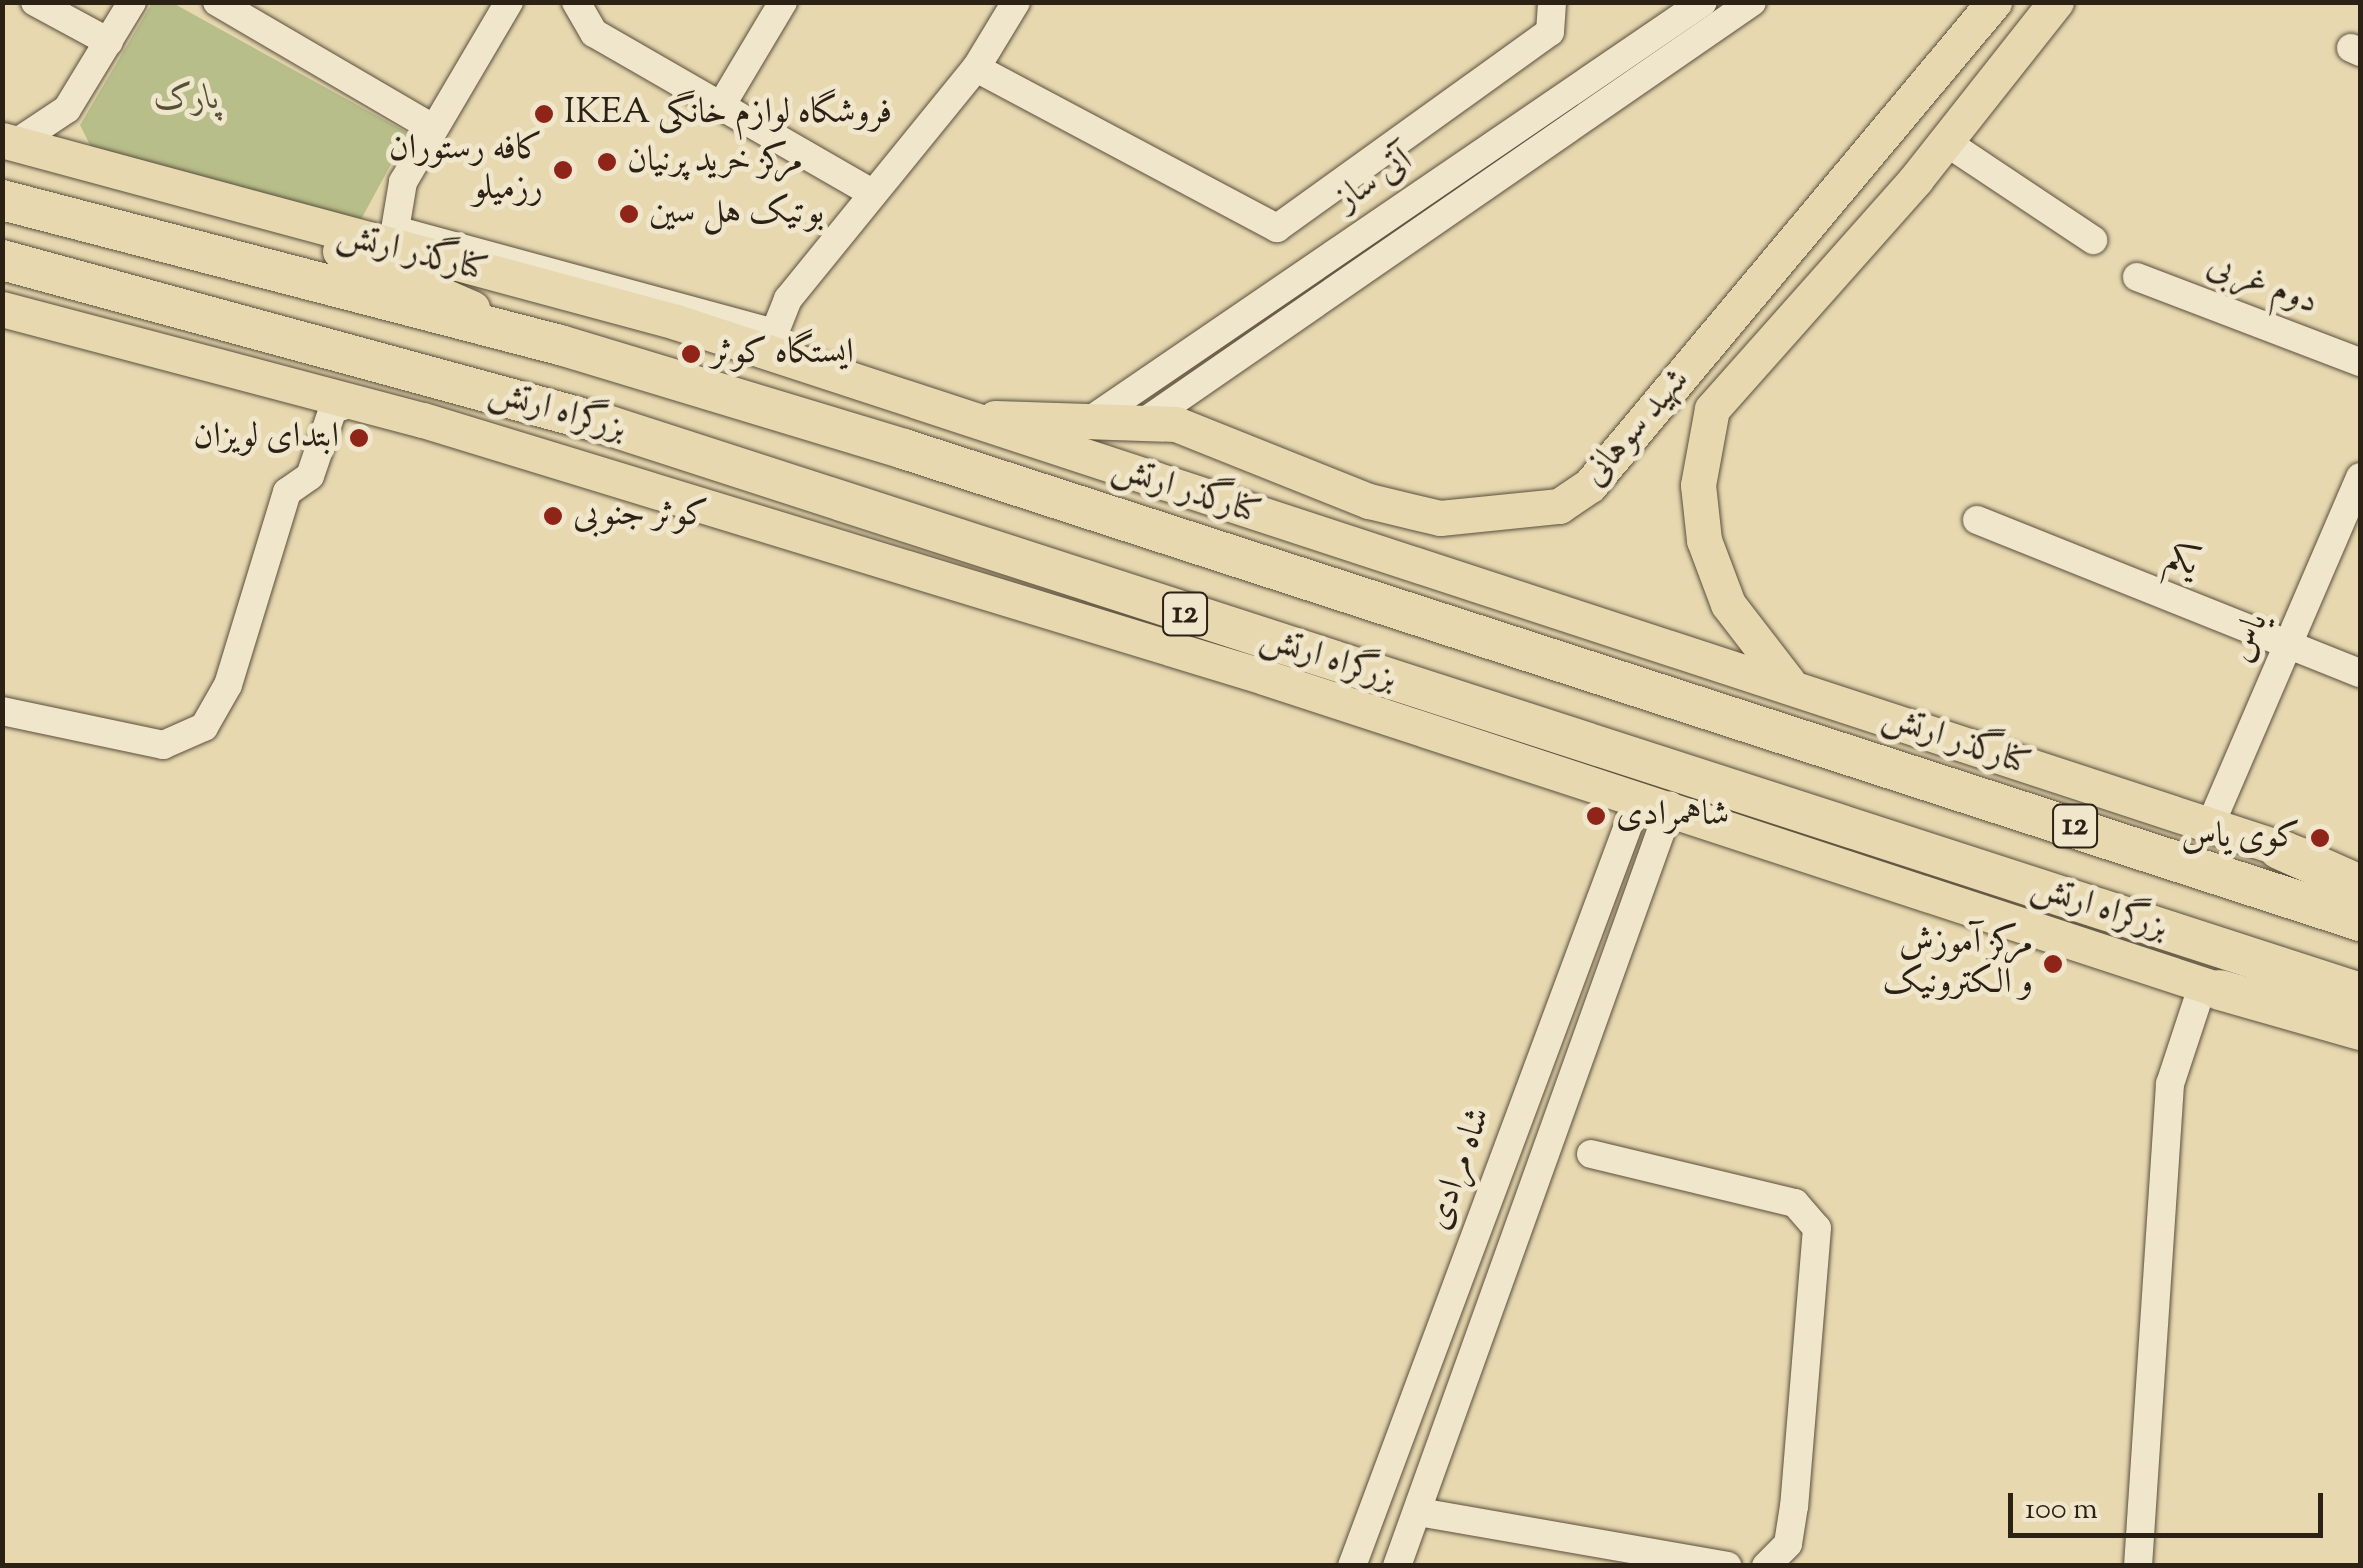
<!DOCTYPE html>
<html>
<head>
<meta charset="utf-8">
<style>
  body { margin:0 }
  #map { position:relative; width:2363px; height:1568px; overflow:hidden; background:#e7d8b0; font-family:"Sorts Mill Goudy",Amiri,serif }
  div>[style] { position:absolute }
  .green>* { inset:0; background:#b7be8a }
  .roads { filter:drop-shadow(0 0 2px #5a4f3c) drop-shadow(0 0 2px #5a4f3c) }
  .minor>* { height:28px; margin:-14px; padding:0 14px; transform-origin:14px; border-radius:14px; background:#efe6cc }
  .major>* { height:35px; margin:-17.5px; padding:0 17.5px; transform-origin:17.5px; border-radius:17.5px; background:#e7d8b0 }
  .highway>* { height:40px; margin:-20px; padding:0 20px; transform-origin:20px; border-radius:20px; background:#e7d8b0 }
  .dots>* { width:28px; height:28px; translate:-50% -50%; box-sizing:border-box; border:5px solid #efe6cc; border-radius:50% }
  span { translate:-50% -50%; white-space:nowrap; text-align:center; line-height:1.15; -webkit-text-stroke:10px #efe6cc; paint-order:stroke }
  .shield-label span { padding:2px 8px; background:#efe6cc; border:2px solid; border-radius:8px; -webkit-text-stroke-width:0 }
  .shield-label { font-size:32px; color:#2b2115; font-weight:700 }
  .park-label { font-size:35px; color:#555038; font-style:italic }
  .poi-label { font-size:35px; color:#2b2115 }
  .left { translate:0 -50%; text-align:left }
  .right { translate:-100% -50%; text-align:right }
  .street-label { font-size:35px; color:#2b2115 }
  .frame { position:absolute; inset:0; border:5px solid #2b2115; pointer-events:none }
  .scale { position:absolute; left:2008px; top:1493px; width:315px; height:45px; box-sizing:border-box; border:5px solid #2b2115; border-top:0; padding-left:12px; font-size:30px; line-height:35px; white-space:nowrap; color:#2b2115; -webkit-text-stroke:8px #efe6cc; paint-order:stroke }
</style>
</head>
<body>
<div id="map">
  <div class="green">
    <i style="clip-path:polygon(171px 2px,408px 133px,358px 225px,94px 153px,80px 125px,152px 3px)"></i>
  </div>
  <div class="roads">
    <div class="minor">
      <i style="left:35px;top:2px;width:84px;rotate:28.4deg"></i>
      <i style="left:217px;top:2px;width:251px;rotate:30.3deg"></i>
      <i style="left:509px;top:2px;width:209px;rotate:120.5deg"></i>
      <i style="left:403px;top:182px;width:49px;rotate:99.5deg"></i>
      <i style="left:395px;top:230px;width:393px;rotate:15.2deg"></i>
      <i style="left:576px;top:2px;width:36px;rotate:60deg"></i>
      <i style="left:594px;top:33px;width:321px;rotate:29.9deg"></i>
      <i style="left:2351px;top:48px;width:10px;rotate:24deg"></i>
      <i style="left:976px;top:68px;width:341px;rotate:28deg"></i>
      <i style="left:1277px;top:228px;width:336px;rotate:-35.7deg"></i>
      <i style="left:1550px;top:32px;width:30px;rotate:-86deg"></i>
      <i style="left:721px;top:106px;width:121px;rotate:-59.2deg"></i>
      <i style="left:1946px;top:142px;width:177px;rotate:33.7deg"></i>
      <i style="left:16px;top:143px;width:61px;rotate:-33.7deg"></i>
      <i style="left:67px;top:109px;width:125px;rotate:-58.7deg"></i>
      <i style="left:2137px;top:277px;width:239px;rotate:20.9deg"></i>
      <i style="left:768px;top:349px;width:54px;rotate:-68.2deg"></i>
      <i style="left:788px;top:299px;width:298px;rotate:-50.9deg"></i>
      <i style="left:976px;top:68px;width:77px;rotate:-58.8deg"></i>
      <i style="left:1089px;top:421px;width:743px;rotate:-34.31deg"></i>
      <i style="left:1144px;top:422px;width:739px;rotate:-34.64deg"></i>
      <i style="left:1977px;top:520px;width:412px;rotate:21.8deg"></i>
      <i style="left:2px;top:711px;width:165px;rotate:11.9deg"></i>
      <i style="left:163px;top:745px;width:45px;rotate:-23.7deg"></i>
      <i style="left:204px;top:727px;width:48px;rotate:-60.3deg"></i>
      <i style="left:228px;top:685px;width:202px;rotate:-73deg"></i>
      <i style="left:287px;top:492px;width:28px;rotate:-35deg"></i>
      <i style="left:310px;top:476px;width:71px;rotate:-71.1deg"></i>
      <i style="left:333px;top:409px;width:24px;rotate:-17deg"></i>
      <i style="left:2209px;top:828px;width:382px;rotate:-66.7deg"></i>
      <i style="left:1591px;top:1154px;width:210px;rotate:13.5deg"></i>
      <i style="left:1795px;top:1203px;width:33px;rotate:49deg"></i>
      <i style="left:1817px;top:1228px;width:279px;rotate:94.7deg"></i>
      <i style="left:1794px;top:1506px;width:38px;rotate:99deg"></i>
      <i style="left:1788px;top:1544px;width:31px;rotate:135deg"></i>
      <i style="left:1419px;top:1512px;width:313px;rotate:9.9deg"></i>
      <i style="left:1352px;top:1566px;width:819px;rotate:-69.55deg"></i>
      <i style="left:1397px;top:1566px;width:808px;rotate:-70.24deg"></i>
      <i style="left:2138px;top:1566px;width:483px;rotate:-86.2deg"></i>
      <i style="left:2170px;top:1084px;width:105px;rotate:-71.7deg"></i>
    </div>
    <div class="major">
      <i style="left:2px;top:140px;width:698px;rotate:15.11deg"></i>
      <i style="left:676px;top:322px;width:1717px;rotate:18.16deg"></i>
      <i style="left:340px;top:251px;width:144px;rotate:23.4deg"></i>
      <i style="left:2px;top:309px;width:435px;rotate:14.8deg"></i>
      <i style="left:423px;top:420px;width:879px;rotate:16.99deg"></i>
      <i style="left:1264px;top:677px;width:1034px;rotate:18.14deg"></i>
      <i style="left:995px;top:418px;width:181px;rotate:1.9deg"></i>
      <i style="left:1176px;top:424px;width:208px;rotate:21.8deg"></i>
      <i style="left:1369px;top:501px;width:73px;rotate:13.5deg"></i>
      <i style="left:1440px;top:518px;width:120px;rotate:-5.8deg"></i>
      <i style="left:1559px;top:506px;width:37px;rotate:-34deg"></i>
      <i style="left:1590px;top:485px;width:630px;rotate:-50.09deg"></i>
      <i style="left:1788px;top:682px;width:98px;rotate:-127.6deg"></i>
      <i style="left:1728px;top:604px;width:68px;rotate:-110.6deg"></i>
      <i style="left:1704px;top:540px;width:55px;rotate:-96.2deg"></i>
      <i style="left:1698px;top:485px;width:77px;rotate:-79.6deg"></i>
      <i style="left:1712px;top:409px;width:307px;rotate:-48.4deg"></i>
      <i style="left:1916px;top:179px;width:226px;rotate:-51.7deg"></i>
    </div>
    <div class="highway">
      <i style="left:2px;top:200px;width:577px;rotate:14.57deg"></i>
      <i style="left:560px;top:345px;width:359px;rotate:16.8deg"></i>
      <i style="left:904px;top:449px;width:1531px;rotate:17.96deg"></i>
      <i style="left:2px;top:260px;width:624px;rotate:15.24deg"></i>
      <i style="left:604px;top:424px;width:1846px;rotate:17.95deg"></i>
      <i style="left:2279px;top:849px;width:89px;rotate:24deg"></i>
      <i style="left:2220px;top:990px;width:146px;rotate:15.9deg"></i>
    </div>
  </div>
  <div class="dots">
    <i style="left:544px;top:114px;background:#8f2418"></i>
    <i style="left:607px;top:162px;background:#8f2418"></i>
    <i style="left:563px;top:170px;background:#8f2418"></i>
    <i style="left:629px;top:214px;background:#8f2418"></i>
    <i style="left:691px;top:354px;background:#8f2418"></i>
    <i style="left:359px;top:438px;background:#8f2418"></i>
    <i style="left:553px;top:516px;background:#8f2418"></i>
    <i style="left:1596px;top:816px;background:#8f2418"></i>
    <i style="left:2320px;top:838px;background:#8f2418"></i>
    <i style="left:2053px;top:964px;background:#8f2418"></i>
  </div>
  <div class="shield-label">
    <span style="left:1185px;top:614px">12</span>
    <span style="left:2075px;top:826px">12</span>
  </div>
  <div class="park-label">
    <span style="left:187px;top:100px">پارک</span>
  </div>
  <div class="poi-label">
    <span class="left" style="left:564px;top:114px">IKEA فروشگاه لوازم خانگی</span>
    <span class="right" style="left:543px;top:170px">کافه رستوران<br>رزمیلو</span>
    <span class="left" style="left:627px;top:162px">مرکز خرید پرنیان</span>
    <span class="left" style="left:649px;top:214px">بوتیک هل سین</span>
    <span class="left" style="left:711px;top:354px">ایستگاه کوثر</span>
    <span class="right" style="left:339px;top:438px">ابتدای لویزان</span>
    <span class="left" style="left:573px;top:516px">کوثر جنوبی</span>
    <span class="left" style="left:1616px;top:816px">شاهمرادی</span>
    <span class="right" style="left:2300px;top:838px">کوی یاس</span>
    <span class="right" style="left:2033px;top:964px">مرکز آموزش<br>و الکترونیک</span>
  </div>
  <div class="street-label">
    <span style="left:1375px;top:181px;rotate:-34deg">آتی ساز</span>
    <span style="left:412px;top:254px;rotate:14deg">کنارگذر ارتش</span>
    <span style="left:2262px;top:285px;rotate:21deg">دوم غربی</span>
    <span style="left:557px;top:412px;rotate:16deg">بزرگراه ارتش</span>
    <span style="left:1637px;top:428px;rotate:-49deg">شهید سوهانی</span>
    <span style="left:1186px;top:492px;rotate:18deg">کنارگذر ارتش</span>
    <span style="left:2182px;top:562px;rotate:22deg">یکم</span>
    <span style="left:2250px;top:638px;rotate:-67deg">یاس</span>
    <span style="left:1328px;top:660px;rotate:18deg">بزرگراه ارتش</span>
    <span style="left:1956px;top:742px;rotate:19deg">کنارگذر ارتش</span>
    <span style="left:2099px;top:909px;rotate:18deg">بزرگراه ارتش</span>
    <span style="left:1460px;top:1169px;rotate:-70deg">شاه مرادی</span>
  </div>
  <div class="frame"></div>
  <div class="scale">100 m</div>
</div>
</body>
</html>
